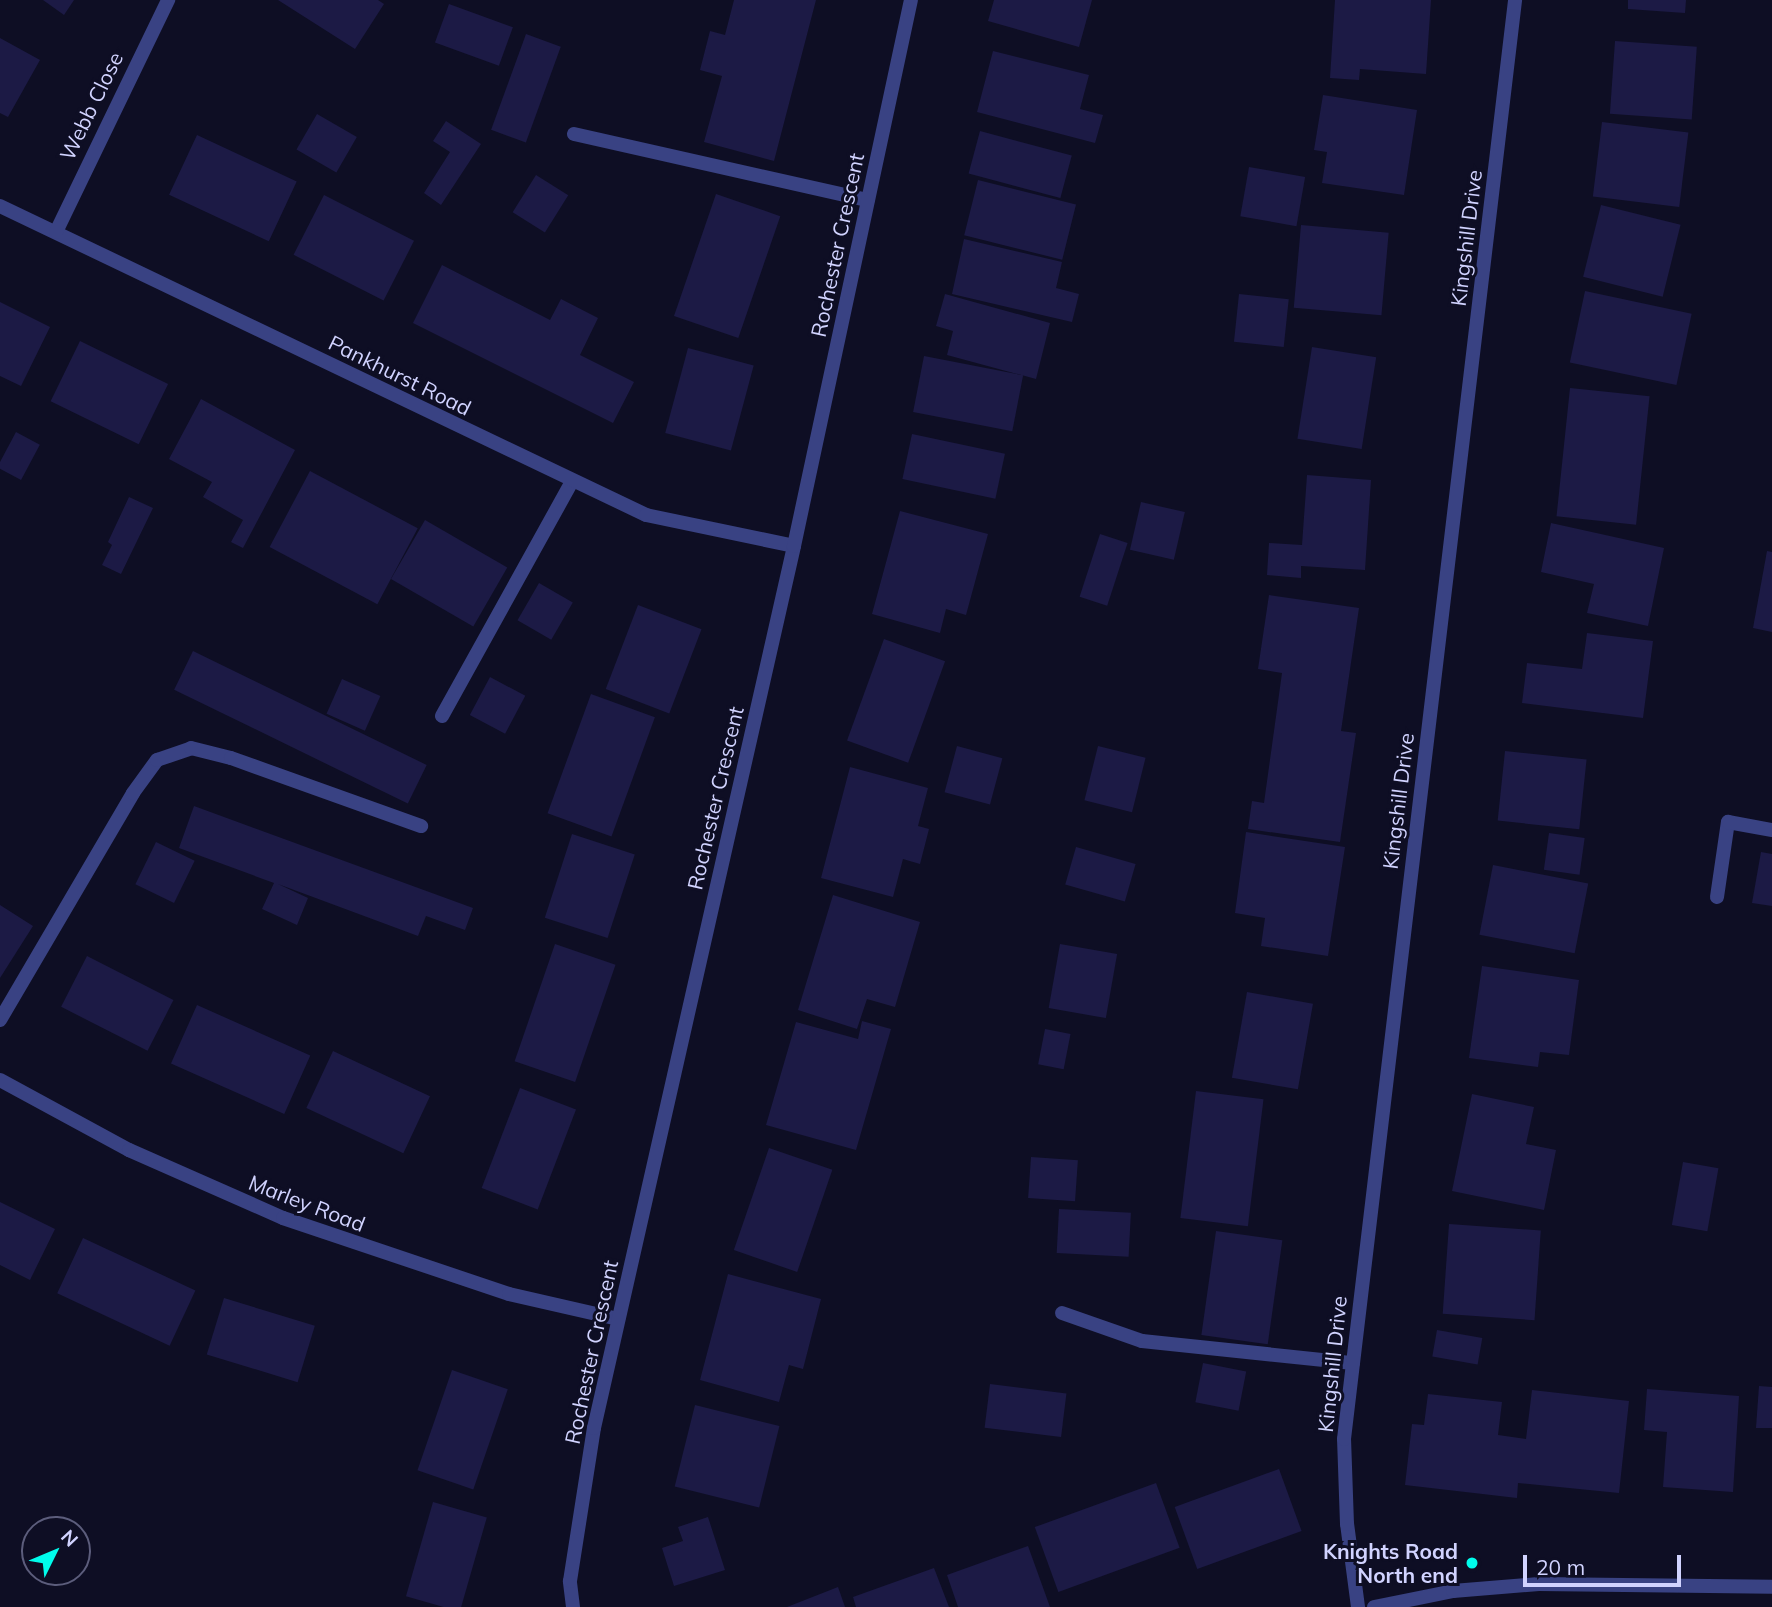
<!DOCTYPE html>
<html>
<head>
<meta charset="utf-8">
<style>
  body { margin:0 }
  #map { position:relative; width:1772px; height:1607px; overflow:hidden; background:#0e0e24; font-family:Mulish,sans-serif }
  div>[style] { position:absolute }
  .building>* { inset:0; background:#1c1a45; transform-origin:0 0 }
  .lane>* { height:14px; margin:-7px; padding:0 7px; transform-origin:7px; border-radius:7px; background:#394283 }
  .street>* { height:14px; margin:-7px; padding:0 7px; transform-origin:7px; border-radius:7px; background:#394283 }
  .dots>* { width:19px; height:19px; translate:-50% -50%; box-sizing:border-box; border:4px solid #0e0e24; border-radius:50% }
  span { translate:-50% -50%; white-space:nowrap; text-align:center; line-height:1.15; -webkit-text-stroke:6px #0e0e24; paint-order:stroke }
  .street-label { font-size:21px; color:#d1d3ff }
  .poi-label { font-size:21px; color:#d1d3ff; font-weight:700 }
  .right { translate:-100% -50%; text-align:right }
  .north { position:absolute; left:21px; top:1516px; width:70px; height:70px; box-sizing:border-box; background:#0e0e24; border:2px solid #5c5d7c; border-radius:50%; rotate:47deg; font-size:19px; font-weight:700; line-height:28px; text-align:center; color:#d1d3ff }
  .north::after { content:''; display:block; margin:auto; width:24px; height:32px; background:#00fcec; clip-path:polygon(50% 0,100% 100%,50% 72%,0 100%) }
  .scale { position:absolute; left:1523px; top:1555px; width:158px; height:32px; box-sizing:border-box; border:4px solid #d1d3ff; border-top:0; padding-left:9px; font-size:21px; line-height:24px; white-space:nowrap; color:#d1d3ff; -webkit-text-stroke:5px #0e0e24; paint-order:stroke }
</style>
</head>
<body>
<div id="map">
  <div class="building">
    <i style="clip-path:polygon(43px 0,74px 0,64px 15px)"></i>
    <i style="clip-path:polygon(278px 0,378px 0,384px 4px,355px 49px)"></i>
    <i style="clip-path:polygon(734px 0,816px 0,774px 161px,704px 142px,722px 76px,700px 70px,710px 31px,725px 35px)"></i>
    <i style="clip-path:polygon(994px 0,1092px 0,1079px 47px,988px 21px)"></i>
    <i style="clip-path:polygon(1335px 0,1431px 0,1426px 74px,1360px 69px,1359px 80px,1330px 78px)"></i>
    <i style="clip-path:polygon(1628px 0,1686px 0,1685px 13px,1628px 9px)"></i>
    <i style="left:449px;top:4px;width:68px;height:41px;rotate:20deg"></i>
    <i style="left:526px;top:34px;width:37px;height:102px;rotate:20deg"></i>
    <i style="clip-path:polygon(0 38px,40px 60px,8px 117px,0 113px)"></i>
    <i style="left:1615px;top:41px;width:82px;height:73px;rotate:4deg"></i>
    <i style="clip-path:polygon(993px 51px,1089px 75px,1080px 109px,1103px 115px,1095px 143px,977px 112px)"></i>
    <i style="clip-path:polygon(1323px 95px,1417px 110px,1404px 195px,1322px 183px,1327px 152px,1314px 150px)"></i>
    <i style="left:317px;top:114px;width:46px;height:41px;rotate:30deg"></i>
    <i style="clip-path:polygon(446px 121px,481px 144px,441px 205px,424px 193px,450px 152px,433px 141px)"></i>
    <i style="left:1602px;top:122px;width:87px;height:75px;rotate:7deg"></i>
    <i style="left:980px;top:131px;width:95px;height:44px;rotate:15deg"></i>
    <i style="left:197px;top:135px;width:110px;height:66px;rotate:25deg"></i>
    <i style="left:1249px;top:167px;width:57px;height:50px;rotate:10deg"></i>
    <i style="left:536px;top:175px;width:38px;height:44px;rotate:32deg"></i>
    <i style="left:978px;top:180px;width:101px;height:57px;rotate:14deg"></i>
    <i style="left:716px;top:194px;width:68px;height:129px;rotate:19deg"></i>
    <i style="left:324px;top:195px;width:101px;height:67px;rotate:27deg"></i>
    <i style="left:1601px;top:205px;width:82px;height:74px;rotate:14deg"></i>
    <i style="left:1301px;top:225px;width:88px;height:83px;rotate:5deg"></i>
    <i style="clip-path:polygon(964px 239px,1062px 262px,1056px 288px,1079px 294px,1072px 322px,952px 294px)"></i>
    <i style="clip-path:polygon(442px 265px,550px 320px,561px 299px,598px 318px,580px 355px,634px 382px,613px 423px,413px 323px)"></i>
    <i style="left:1585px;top:291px;width:109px;height:73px;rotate:12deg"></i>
    <i style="clip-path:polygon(945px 294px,1050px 323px,1036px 379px,947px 355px,953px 331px,936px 326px)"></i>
    <i style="left:1239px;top:294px;width:50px;height:48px;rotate:6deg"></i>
    <i style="clip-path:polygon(0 302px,50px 327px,21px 386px,0 376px)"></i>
    <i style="left:80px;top:341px;width:98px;height:67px;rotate:26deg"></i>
    <i style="left:1312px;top:347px;width:65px;height:93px;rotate:9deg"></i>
    <i style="left:688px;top:348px;width:68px;height:88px;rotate:15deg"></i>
    <i style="left:924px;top:356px;width:101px;height:57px;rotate:11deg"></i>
    <i style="left:1570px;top:388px;width:80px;height:129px;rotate:6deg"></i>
    <i style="clip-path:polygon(201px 399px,295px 450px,243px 548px,231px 542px,243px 520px,203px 497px,212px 482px,169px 459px)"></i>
    <i style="left:16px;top:432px;width:27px;height:40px;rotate:28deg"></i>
    <i style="left:912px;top:434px;width:95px;height:46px;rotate:12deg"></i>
    <i style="left:310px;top:471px;width:122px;height:86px;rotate:28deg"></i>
    <i style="clip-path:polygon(1307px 475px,1371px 480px,1365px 570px,1301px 566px,1301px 578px,1267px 575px,1269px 543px,1302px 545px)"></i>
    <i style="clip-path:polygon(129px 497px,153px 508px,121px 574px,102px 565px,112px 545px,108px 542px)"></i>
    <i style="left:1141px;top:502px;width:45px;height:49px;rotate:13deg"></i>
    <i style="clip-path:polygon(900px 511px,988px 534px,966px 615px,946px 609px,940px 633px,872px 614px)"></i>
    <i style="left:425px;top:520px;width:95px;height:68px;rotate:30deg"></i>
    <i style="clip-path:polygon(1551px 523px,1664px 548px,1648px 626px,1587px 613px,1594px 584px,1541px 572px)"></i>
    <i style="left:1100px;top:534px;width:29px;height:66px;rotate:18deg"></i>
    <i style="clip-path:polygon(1767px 551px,1772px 552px,1772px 632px,1753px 628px)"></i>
    <i style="left:539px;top:583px;width:39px;height:43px;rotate:30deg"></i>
    <i style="clip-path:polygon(1269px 595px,1359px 608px,1341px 731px,1356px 733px,1340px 842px,1248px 829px,1252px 801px,1264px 803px,1282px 673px,1258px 669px)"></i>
    <i style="left:638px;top:605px;width:68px;height:90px;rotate:21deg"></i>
    <i style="clip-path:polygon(1587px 633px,1653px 641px,1643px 718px,1522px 703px,1527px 663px,1582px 669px)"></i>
    <i style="left:884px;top:639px;width:65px;height:108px;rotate:20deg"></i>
    <i style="left:193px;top:651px;width:260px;height:43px;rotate:26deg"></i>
    <i style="left:490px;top:677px;width:40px;height:43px;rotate:28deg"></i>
    <i style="left:342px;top:679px;width:42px;height:38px;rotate:24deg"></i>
    <i style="left:591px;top:694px;width:68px;height:127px;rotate:20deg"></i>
    <i style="left:957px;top:746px;width:47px;height:48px;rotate:15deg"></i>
    <i style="left:1098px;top:746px;width:49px;height:56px;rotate:14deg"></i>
    <i style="left:1505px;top:751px;width:82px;height:70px;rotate:6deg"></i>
    <i style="clip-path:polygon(850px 767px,928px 788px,918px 826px,929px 829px,920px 864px,903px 859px,893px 897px,821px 878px)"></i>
    <i style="clip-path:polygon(194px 806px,473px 908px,465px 930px,426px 916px,418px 936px,278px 884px,308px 898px,297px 925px,262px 909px,274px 883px,179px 848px)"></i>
    <i style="clip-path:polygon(1246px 832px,1345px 847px,1328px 956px,1261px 946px,1265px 918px,1235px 913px)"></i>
    <i style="left:1549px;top:833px;width:36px;height:37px;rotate:8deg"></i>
    <i style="left:572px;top:834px;width:66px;height:88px;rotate:18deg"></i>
    <i style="left:156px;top:842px;width:43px;height:47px;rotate:26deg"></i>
    <i style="left:1076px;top:847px;width:62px;height:39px;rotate:16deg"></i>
    <i style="clip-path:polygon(1761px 852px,1772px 854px,1772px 906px,1752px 903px)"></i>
    <i style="left:1493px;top:865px;width:97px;height:71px;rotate:11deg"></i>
    <i style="clip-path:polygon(833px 895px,920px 922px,895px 1007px,867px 999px,857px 1029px,798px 1010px)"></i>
    <i style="clip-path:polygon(0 905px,33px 926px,0 978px)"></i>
    <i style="left:555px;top:944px;width:64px;height:124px;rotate:19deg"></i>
    <i style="left:1060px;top:944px;width:58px;height:65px;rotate:10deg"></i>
    <i style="left:87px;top:956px;width:97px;height:57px;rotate:27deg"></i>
    <i style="clip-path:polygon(1482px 966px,1579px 980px,1569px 1055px,1540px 1052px,1538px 1067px,1469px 1058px)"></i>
    <i style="left:1247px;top:992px;width:67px;height:87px;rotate:10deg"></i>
    <i style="left:197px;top:1005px;width:124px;height:64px;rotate:24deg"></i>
    <i style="clip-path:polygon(862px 1021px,891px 1029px,856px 1150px,766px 1125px,796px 1022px,858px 1039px)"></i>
    <i style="left:1045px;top:1029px;width:26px;height:36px;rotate:11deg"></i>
    <i style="left:333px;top:1051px;width:107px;height:63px;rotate:25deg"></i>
    <i style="left:520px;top:1088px;width:60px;height:107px;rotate:21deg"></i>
    <i style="left:1196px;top:1091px;width:68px;height:128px;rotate:7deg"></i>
    <i style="clip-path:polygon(1472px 1094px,1534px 1107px,1526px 1144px,1556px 1150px,1544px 1210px,1452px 1191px)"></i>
    <i style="left:769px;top:1148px;width:67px;height:108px;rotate:19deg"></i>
    <i style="left:1031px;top:1157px;width:47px;height:41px;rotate:4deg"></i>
    <i style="left:1683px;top:1162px;width:36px;height:64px;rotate:10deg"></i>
    <i style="clip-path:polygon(0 1202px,55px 1229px,30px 1280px,0 1265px)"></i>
    <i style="left:1059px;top:1209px;width:72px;height:44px;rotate:3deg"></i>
    <i style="left:1449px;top:1224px;width:92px;height:90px;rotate:4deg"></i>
    <i style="left:1216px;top:1231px;width:67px;height:105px;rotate:8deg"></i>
    <i style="left:83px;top:1238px;width:124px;height:61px;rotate:25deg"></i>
    <i style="clip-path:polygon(728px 1274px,821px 1299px,803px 1369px,789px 1365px,779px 1402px,700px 1380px)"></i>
    <i style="left:224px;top:1298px;width:95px;height:59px;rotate:17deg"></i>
    <i style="left:1437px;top:1330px;width:46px;height:27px;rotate:10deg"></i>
    <i style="left:1203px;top:1363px;width:44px;height:40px;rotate:11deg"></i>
    <i style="left:452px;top:1370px;width:59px;height:106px;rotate:19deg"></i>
    <i style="left:990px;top:1384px;width:77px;height:44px;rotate:7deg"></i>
    <i style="clip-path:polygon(1759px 1386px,1772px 1387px,1772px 1428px,1756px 1428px)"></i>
    <i style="clip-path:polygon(1647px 1389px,1739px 1396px,1733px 1492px,1663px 1487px,1667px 1432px,1644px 1430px)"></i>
    <i style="clip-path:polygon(1532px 1390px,1629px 1401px,1619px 1493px,1518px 1483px,1517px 1498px,1405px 1485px,1412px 1424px,1424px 1425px,1428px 1394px,1502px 1402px,1498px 1435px,1526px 1439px)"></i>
    <i style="left:695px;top:1405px;width:87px;height:84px;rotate:14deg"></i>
    <i style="left:1279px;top:1469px;width:66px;height:111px;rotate:70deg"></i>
    <i style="left:1156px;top:1483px;width:69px;height:129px;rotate:70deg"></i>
    <i style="left:433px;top:1502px;width:56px;height:98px;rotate:16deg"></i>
    <i style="clip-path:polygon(708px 1517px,725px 1570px,674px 1586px,662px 1548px,683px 1541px,678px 1527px)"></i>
    <i style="clip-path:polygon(1028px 1546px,1050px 1607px,958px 1607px,947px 1575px)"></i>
    <i style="clip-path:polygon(934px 1568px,949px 1607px,856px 1607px,853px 1597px)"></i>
    <i style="clip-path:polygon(838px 1587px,845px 1607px,787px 1607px)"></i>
  </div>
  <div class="lane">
    <i style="left:574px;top:134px;width:301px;rotate:12.7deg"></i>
    <i style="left:442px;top:716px;width:269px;rotate:-61deg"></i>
    <i style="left:1717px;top:897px;width:76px;rotate:-81.7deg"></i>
    <i style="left:1728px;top:822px;width:45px;rotate:10.3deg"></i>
    <i style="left:0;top:1020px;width:263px;rotate:-59.6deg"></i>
    <i style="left:133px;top:793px;width:41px;rotate:-54deg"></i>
    <i style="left:157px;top:760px;width:36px;rotate:-19deg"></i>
    <i style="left:191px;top:748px;width:41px;rotate:14deg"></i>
    <i style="left:231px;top:758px;width:202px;rotate:19.7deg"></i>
    <i style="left:1062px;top:1313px;width:85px;rotate:19.3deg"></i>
    <i style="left:1142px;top:1341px;width:212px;rotate:6deg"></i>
  </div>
  <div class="street">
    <i style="left:0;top:206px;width:716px;rotate:25.56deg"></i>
    <i style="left:646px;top:515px;width:151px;rotate:11.8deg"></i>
    <i style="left:56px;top:232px;width:258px;rotate:-64.2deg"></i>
    <i style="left:0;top:1080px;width:147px;rotate:28.5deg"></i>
    <i style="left:129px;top:1150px;width:168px;rotate:23.8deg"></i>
    <i style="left:283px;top:1218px;width:238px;rotate:18.6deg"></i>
    <i style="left:509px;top:1294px;width:112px;rotate:12.9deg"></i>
    <i style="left:573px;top:1607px;width:26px;rotate:-97deg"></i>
    <i style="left:570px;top:1581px;width:155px;rotate:-81.1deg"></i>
    <i style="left:594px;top:1428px;width:904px;rotate:-77.22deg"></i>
    <i style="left:794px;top:546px;width:558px;rotate:-77.91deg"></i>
    <i style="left:1358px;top:1607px;width:84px;rotate:-97.5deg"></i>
    <i style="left:1347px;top:1524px;width:85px;rotate:-92deg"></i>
    <i style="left:1344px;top:1439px;width:1449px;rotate:-83.22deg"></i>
    <i style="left:1374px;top:1607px;width:81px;rotate:-11.4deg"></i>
    <i style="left:1453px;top:1591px;width:86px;rotate:-4.7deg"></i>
    <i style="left:1539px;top:1584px;width:233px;rotate:0.7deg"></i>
  </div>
  <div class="dots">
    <i style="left:1472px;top:1563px;background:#00fcec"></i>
  </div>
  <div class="street-label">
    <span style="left:91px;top:106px;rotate:-64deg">Webb Close</span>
    <span style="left:1466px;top:238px;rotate:-83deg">Kingshill Drive</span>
    <span style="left:837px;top:245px;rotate:-78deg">Rochester Crescent</span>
    <span style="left:400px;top:375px;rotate:26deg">Pankhurst Road</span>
    <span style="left:715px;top:798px;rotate:-77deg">Rochester Crescent</span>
    <span style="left:1398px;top:801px;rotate:-83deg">Kingshill Drive</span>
    <span style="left:307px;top:1203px;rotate:21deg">Marley Road</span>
    <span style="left:591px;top:1352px;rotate:-78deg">Rochester Crescent</span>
    <span style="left:1332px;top:1364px;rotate:-84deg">Kingshill Drive</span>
  </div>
  <div class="poi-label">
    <span class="right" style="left:1458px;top:1563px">Knights Road<br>North end</span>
  </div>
  <div class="north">N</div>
  <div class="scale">20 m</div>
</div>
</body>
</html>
